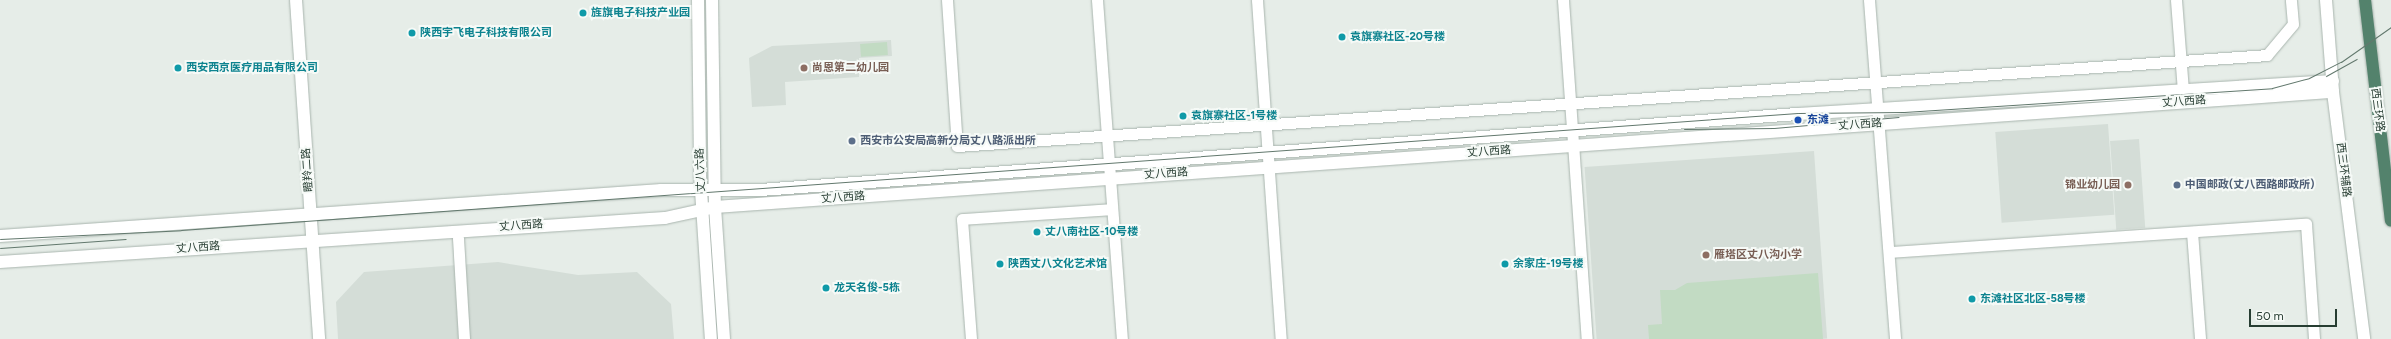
<!DOCTYPE html>
<html>
<head>
<meta charset="utf-8">
<style>
  body { margin:0 }
  #map { position:relative; width:2391px; height:339px; overflow:hidden; background:#e6ede8; font-family:Figtree,"Noto Sans SC",sans-serif }
  div>[style] { position:absolute }
  .built>* { inset:0; background:#d4ddd7; transform-origin:0 0 }
  .green>* { inset:0; background:#c2dbc3; transform-origin:0 0 }
  .roads { filter:drop-shadow(0 0 1px #a9b5ae) drop-shadow(0 0 1px #a9b5ae) }
  .minor>* { height:11px; margin:-5.5px; padding:0 5.5px; transform-origin:5.5px; border-radius:5.5px; background:#fff }
  .tertiary>* { height:12px; margin:-6px; padding:0 6px; transform-origin:6px; border-radius:6px; background:#fff }
  .secondary>* { height:12px; margin:-6px; padding:0 6px; transform-origin:6px; border-radius:6px; background:#fff }
  .trunk>* { height:12px; margin:-6px; padding:0 6px; transform-origin:6px; border-radius:6px; background:#53826c }
  .tram>* { height:1px; margin:-0.5px; padding:0 0.5px; transform-origin:0.5px; border-radius:0.5px; background:#62786d }
  .dots>* { width:11px; height:11px; translate:-50% -50%; box-sizing:border-box; border:2px solid #f6faf7; border-radius:50% }
  span { translate:-50% -50%; white-space:nowrap; text-align:center; line-height:1.15; -webkit-text-stroke:4px #f6faf7; paint-order:stroke }
  .culture-label { font-size:11px; color:#0d838f; font-weight:700 }
  .left { translate:0 -50%; text-align:left }
  .education-label { font-size:11px; color:#785e54; font-weight:700 }
  .right { translate:-100% -50%; text-align:right }
  .street-label { font-size:11px; color:#273d32 }
  .transit-label { font-size:11px; color:#164399; font-weight:700 }
  .service-label { font-size:11px; color:#4e5e75; font-weight:700 }
  .scale { position:absolute; left:2249px; top:309px; width:88px; height:18px; box-sizing:border-box; border:2px solid #273d32; border-top:0; padding-left:5px; font-size:12px; line-height:14px; white-space:nowrap; color:#273d32; -webkit-text-stroke:3px #f6faf7; paint-order:stroke }
</style>
</head>
<body>
<div id="map">
  <div class="built">
    <i style="clip-path:polygon(891px 40px,892px 56px,859px 58px,859px 77px,785px 82px,786px 105px,752px 107px,749px 58px,772px 46px)"></i>
    <i style="left:2108px;top:124px;width:91px;height:113px;rotate:86deg"></i>
    <i style="left:2139px;top:139px;width:89px;height:29px;rotate:86deg"></i>
    <i style="left:1814px;top:151px;width:188px;height:230px;rotate:86deg"></i>
    <i style="clip-path:polygon(498px 262px,578px 275px,637px 272px,671px 304px,674px 339px,338px 339px,336px 302px,364px 272px)"></i>
  </div>
  <div class="green">
    <i style="left:887px;top:42px;width:13px;height:27px;rotate:86deg"></i>
    <i style="clip-path:polygon(1818px 273px,1823px 339px,1649px 339px,1648px 325px,1662px 324px,1660px 290px,1675px 290px,1687px 283px)"></i>
  </div>
  <div class="roads">
    <div class="minor">
      <i style="left:947px;top:0;width:146px;rotate:86.1deg"></i>
      <i style="left:957px;top:146px;width:1313px;rotate:-3.97deg"></i>
      <i style="left:2267px;top:55px;width:40px;rotate:-50deg"></i>
      <i style="left:2293px;top:24px;width:24px;rotate:-95deg"></i>
      <i style="left:1097px;top:0;width:340px;rotate:85.8deg"></i>
      <i style="left:1257px;top:0;width:340px;rotate:86deg"></i>
      <i style="left:1563px;top:0;width:340px;rotate:86deg"></i>
      <i style="left:1869px;top:0;width:340px;rotate:85.6deg"></i>
      <i style="left:2176px;top:0;width:91px;rotate:85.6deg"></i>
      <i style="left:2192px;top:232px;width:107px;rotate:85.7deg"></i>
      <i style="left:458px;top:238px;width:101px;rotate:86.6deg"></i>
      <i style="left:1890px;top:252px;width:417px;rotate:-3.9deg"></i>
      <i style="left:2306px;top:224px;width:115px;rotate:86deg"></i>
      <i style="left:971px;top:339px;width:120px;rotate:-94.3deg"></i>
      <i style="left:962px;top:219px;width:150px;rotate:-3.8deg"></i>
    </div>
    <div class="tertiary">
      <i style="left:296px;top:0;width:340px;rotate:86.1deg"></i>
    </div>
    <div class="secondary">
      <i style="left:698px;top:0;width:175px;rotate:89.3deg"></i>
      <i style="left:700px;top:175px;width:164px;rotate:86.2deg"></i>
      <i style="left:712px;top:0;width:207px;rotate:89.2deg"></i>
      <i style="left:715px;top:207px;width:132px;rotate:86.1deg"></i>
      <i style="left:2326px;top:0;width:92px;rotate:85.6deg"></i>
      <i style="left:2333px;top:92px;width:249px;rotate:82.8deg"></i>
      <i style="left:0;top:236px;width:663px;rotate:-3.98deg"></i>
      <i style="left:661px;top:190px;width:99px"></i>
      <i style="left:760px;top:190px;width:1041px;rotate:-4.19deg"></i>
      <i style="left:1798px;top:114px;width:536px;rotate:-3.53deg"></i>
      <i style="left:0;top:262px;width:666px;rotate:-3.79deg"></i>
      <i style="left:665px;top:218px;width:51px;rotate:-12.4deg"></i>
      <i style="left:715px;top:207px;width:1622px;rotate:-4.07deg"></i>
    </div>
    <div class="trunk">
      <i style="left:2365px;top:0;width:222px;rotate:83.3deg"></i>
    </div>
  </div>
  <div class="tram">
    <i style="left:2326px;top:76px;width:35px;rotate:-29deg"></i>
    <i style="left:1684px;top:129px;width:90px;rotate:-0.6deg"></i>
    <i style="left:1774px;top:128px;width:125px;rotate:-5deg"></i>
    <i style="left:0;top:239px;width:181px;rotate:-2.8deg"></i>
    <i style="left:181px;top:230px;width:1621px;rotate:-4.14deg"></i>
    <i style="left:1798px;top:113px;width:106px;rotate:-0.5deg"></i>
    <i style="left:1904px;top:112px;width:369px;rotate:-3.7deg"></i>
    <i style="left:2272px;top:88px;width:38px;rotate:-15deg"></i>
    <i style="left:2309px;top:78px;width:36px;rotate:-27deg"></i>
    <i style="left:2341px;top:62px;width:61px;rotate:-35deg"></i>
    <i style="left:0;top:248px;width:126px;rotate:-4.1deg"></i>
  </div>
  <div class="dots">
    <i style="left:583px;top:13px;background:#0f9aa8"></i>
    <i style="left:412px;top:33px;background:#0f9aa8"></i>
    <i style="left:1342px;top:37px;background:#0f9aa8"></i>
    <i style="left:178px;top:68px;background:#0f9aa8"></i>
    <i style="left:804px;top:68px;background:#8d6e63"></i>
    <i style="left:1183px;top:116px;background:#0f9aa8"></i>
    <i style="left:1798px;top:120px;background:#1a4fb4"></i>
    <i style="left:852px;top:141px;background:#5c6f8a"></i>
    <i style="left:2128px;top:185px;background:#8d6e63"></i>
    <i style="left:2177px;top:185px;background:#5c6f8a"></i>
    <i style="left:1037px;top:232px;background:#0f9aa8"></i>
    <i style="left:1706px;top:255px;background:#8d6e63"></i>
    <i style="left:1000px;top:264px;background:#0f9aa8"></i>
    <i style="left:1505px;top:264px;background:#0f9aa8"></i>
    <i style="left:826px;top:288px;background:#0f9aa8"></i>
    <i style="left:1972px;top:299px;background:#0f9aa8"></i>
  </div>
  <div class="culture-label">
    <span class="left" style="left:591px;top:13px">旌旗电子科技产业园</span>
    <span class="left" style="left:420px;top:33px">陕西宇飞电子科技有限公司</span>
    <span class="left" style="left:1350px;top:37px">袁旗寨社区-20号楼</span>
    <span class="left" style="left:186px;top:68px">西安西京医疗用品有限公司</span>
    <span class="left" style="left:1191px;top:116px">袁旗寨社区-1号楼</span>
    <span class="left" style="left:1045px;top:232px">丈八南社区-10号楼</span>
    <span class="left" style="left:1008px;top:264px">陕西丈八文化艺术馆</span>
    <span class="left" style="left:1513px;top:264px">余家庄-19号楼</span>
    <span class="left" style="left:834px;top:288px">龙天名俊-5栋</span>
    <span class="left" style="left:1980px;top:299px">东滩社区北区-58号楼</span>
  </div>
  <div class="education-label">
    <span class="left" style="left:812px;top:68px">尚恩第二幼儿园</span>
    <span class="right" style="left:2120px;top:185px">锦业幼儿园</span>
    <span class="left" style="left:1714px;top:255px">雁塔区丈八沟小学</span>
  </div>
  <div class="street-label">
    <span style="left:2184px;top:102px;rotate:-4deg">丈八西路</span>
    <span style="left:2377px;top:110px;rotate:83deg">西三环路</span>
    <span style="left:1860px;top:125px;rotate:-4deg">丈八西路</span>
    <span style="left:1489px;top:152px;rotate:-4deg">丈八西路</span>
    <span style="left:308px;top:170px;rotate:-94deg">瞪羚二路</span>
    <span style="left:701px;top:170px;rotate:-92deg">丈八六路</span>
    <span style="left:2343px;top:170px;rotate:83deg">西三环辅路</span>
    <span style="left:1166px;top:174px;rotate:-4deg">丈八西路</span>
    <span style="left:843px;top:198px;rotate:-4deg">丈八西路</span>
    <span style="left:521px;top:226px;rotate:-4deg">丈八西路</span>
    <span style="left:198px;top:248px;rotate:-4deg">丈八西路</span>
  </div>
  <div class="transit-label">
    <span class="left" style="left:1807px;top:120px">东滩</span>
  </div>
  <div class="service-label">
    <span class="left" style="left:860px;top:141px">西安市公安局高新分局丈八路派出所</span>
    <span class="left" style="left:2185px;top:185px">中国邮政(丈八西路邮政所)</span>
  </div>
  <div class="scale">50 m</div>
</div>
</body>
</html>
